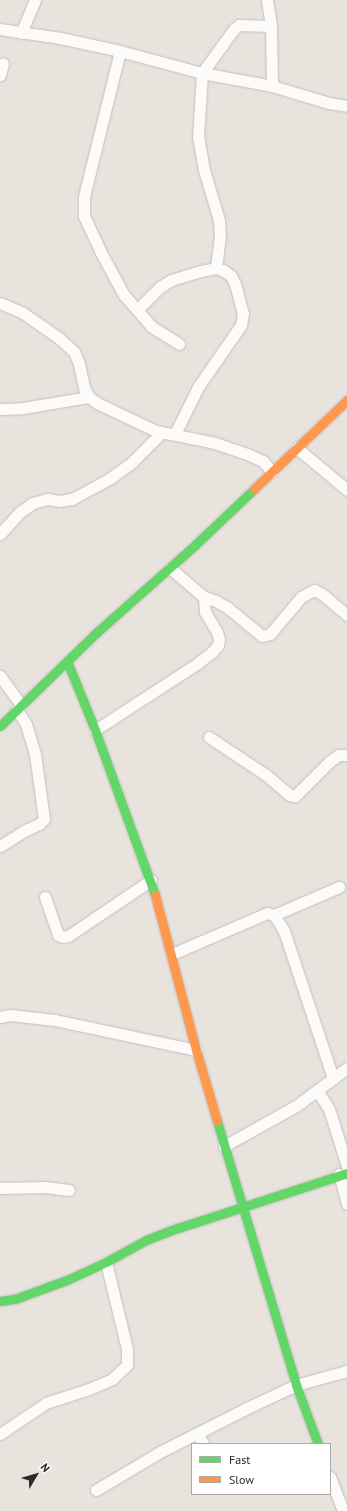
<!DOCTYPE html>
<html>
<head>
<meta charset="utf-8">
<style>
  body { margin:0 }
  #map { position:relative; width:347px; height:1511px; overflow:hidden; background:#e9e3de; font-family:"PT Sans",sans-serif }
  div>[style] { position:absolute }
  .roads { filter:drop-shadow(0 0 1px #c2c0c0) drop-shadow(0 0 1px #c2c0c0) }
  .street>* { height:11px; margin:-5.5px; padding:0 5.5px; transform-origin:5.5px; border-radius:5.5px; background:#fcfbfa }
  .fast>* { height:9px; margin:-4.5px; padding:0 4.5px; transform-origin:4.5px; border-radius:4.5px; background:#63d668 }
  .slow>* { height:9px; margin:-4.5px; padding:0 4.5px; transform-origin:4.5px; border-radius:4.5px; background:#ff974d }
  span { translate:-50% -50%; white-space:nowrap; text-align:center; line-height:1.15; -webkit-text-stroke:3.5px #fff; paint-order:stroke }
  .legend { position:absolute; left:191px; top:1443px; width:140px; height:52px; box-sizing:border-box; background:#fff; border:1px solid #aaa; margin:0; padding:5px 7px; list-style:none; font-size:12px; color:#2a2a2a }
  .legend li { display:flex; align-items:center; gap:8px; height:20px }
  .legend b { width:20px; border:1px solid #aaa }
  .north { position:absolute; left:16px; top:1455px; width:40px; height:40px; -webkit-text-stroke:3px #fff; paint-order:stroke; rotate:52deg; font-size:11px; font-weight:700; line-height:16px; text-align:center; color:#2a2a2a }
  .north::after { content:''; display:block; margin:auto; width:14px; height:18px; background:#2a2a2a; clip-path:polygon(50% 0,100% 100%,50% 72%,0 100%) }
</style>
</head>
<body>
<div id="map">
  <div class="roads">
    <div class="street">
      <i style="left:267px;top:0;width:26px;rotate:81deg"></i>
      <i style="left:271px;top:26px;width:60px;rotate:89deg"></i>
      <i style="left:0;top:29px;width:61px;rotate:8.5deg"></i>
      <i style="left:60px;top:38px;width:61px;rotate:12.2deg"></i>
      <i style="left:120px;top:51px;width:85px;rotate:15deg"></i>
      <i style="left:202px;top:73px;width:71px;rotate:10.5deg"></i>
      <i style="left:272px;top:86px;width:59px;rotate:16.6deg"></i>
      <i style="left:329px;top:103px;width:18px;rotate:9deg"></i>
      <i style="left:21px;top:33px;width:36px;rotate:-67deg"></i>
      <i style="left:120px;top:51px;width:150px;rotate:103.9deg"></i>
      <i style="left:84px;top:197px;width:19px;rotate:90deg"></i>
      <i style="left:84px;top:216px;width:38px;rotate:65deg"></i>
      <i style="left:100px;top:251px;width:50px;rotate:61.4deg"></i>
      <i style="left:124px;top:295px;width:43px;rotate:48.8deg"></i>
      <i style="left:152px;top:327px;width:32px;rotate:32deg"></i>
      <i style="left:0;top:75px;width:12px;rotate:-76deg"></i>
      <i style="left:216px;top:268px;width:32px;rotate:-83deg"></i>
      <i style="left:220px;top:236px;width:16px;rotate:-94deg"></i>
      <i style="left:219px;top:220px;width:52px;rotate:-106.7deg"></i>
      <i style="left:204px;top:170px;width:34px;rotate:-100deg"></i>
      <i style="left:198px;top:137px;width:64px;rotate:-86.4deg"></i>
      <i style="left:202px;top:73px;width:54px;rotate:-54deg"></i>
      <i style="left:234px;top:29px;width:6px;rotate:-39deg"></i>
      <i style="left:239px;top:25px;width:32px;rotate:2deg"></i>
      <i style="left:0;top:303px;width:25px;rotate:23deg"></i>
      <i style="left:23px;top:313px;width:44px;rotate:34.8deg"></i>
      <i style="left:59px;top:338px;width:21px;rotate:43deg"></i>
      <i style="left:74px;top:352px;width:13px;rotate:67deg"></i>
      <i style="left:79px;top:364px;width:25px;rotate:78deg"></i>
      <i style="left:84px;top:388px;width:10px;rotate:61deg"></i>
      <i style="left:89px;top:397px;width:10px;rotate:37deg"></i>
      <i style="left:97px;top:403px;width:65px;rotate:25.4deg"></i>
      <i style="left:156px;top:431px;width:60px;rotate:11.5deg"></i>
      <i style="left:215px;top:443px;width:34px;rotate:19deg"></i>
      <i style="left:247px;top:454px;width:17px;rotate:24deg"></i>
      <i style="left:263px;top:461px;width:14px;rotate:51deg"></i>
      <i style="left:137px;top:310px;width:33px;rotate:-45deg"></i>
      <i style="left:160px;top:287px;width:13px;rotate:-32deg"></i>
      <i style="left:171px;top:280px;width:31px;rotate:-17deg"></i>
      <i style="left:201px;top:271px;width:15px;rotate:-11deg"></i>
      <i style="left:216px;top:268px;width:7px;rotate:16deg"></i>
      <i style="left:223px;top:270px;width:10px;rotate:37deg"></i>
      <i style="left:231px;top:276px;width:9px;rotate:63deg"></i>
      <i style="left:235px;top:284px;width:30px;rotate:75deg"></i>
      <i style="left:243px;top:313px;width:12px;rotate:99deg"></i>
      <i style="left:241px;top:325px;width:75px;rotate:124.7deg"></i>
      <i style="left:198px;top:387px;width:52px;rotate:116.1deg"></i>
      <i style="left:0;top:409px;width:23px;rotate:-2deg"></i>
      <i style="left:23px;top:408px;width:67px;rotate:-9.5deg"></i>
      <i style="left:297px;top:448px;width:65px;rotate:40deg"></i>
      <i style="left:0;top:534px;width:30px;rotate:-48deg"></i>
      <i style="left:20px;top:512px;width:16px;rotate:-35deg"></i>
      <i style="left:33px;top:503px;width:15px;rotate:-16deg"></i>
      <i style="left:47px;top:499px;width:12px;rotate:9deg"></i>
      <i style="left:59px;top:501px;width:13px;rotate:-9deg"></i>
      <i style="left:72px;top:499px;width:42px;rotate:-28.4deg"></i>
      <i style="left:109px;top:479px;width:29px;rotate:-36deg"></i>
      <i style="left:132px;top:462px;width:42px;rotate:-45deg"></i>
      <i style="left:170px;top:568px;width:45px;rotate:40.5deg"></i>
      <i style="left:204px;top:597px;width:13px;rotate:18deg"></i>
      <i style="left:216px;top:601px;width:14px;rotate:30deg"></i>
      <i style="left:228px;top:608px;width:44px;rotate:39.5deg"></i>
      <i style="left:262px;top:636px;width:8px;rotate:-14deg"></i>
      <i style="left:270px;top:634px;width:48px;rotate:-50deg"></i>
      <i style="left:301px;top:597px;width:15px;rotate:-28deg"></i>
      <i style="left:314px;top:590px;width:9px;rotate:27deg"></i>
      <i style="left:322px;top:594px;width:33px;rotate:40deg"></i>
      <i style="left:0;top:676px;width:36px;rotate:54deg"></i>
      <i style="left:95px;top:730px;width:123px;rotate:-33deg"></i>
      <i style="left:198px;top:663px;width:18px;rotate:-38deg"></i>
      <i style="left:212px;top:652px;width:9px;rotate:-49deg"></i>
      <i style="left:218px;top:645px;width:6px;rotate:-81deg"></i>
      <i style="left:219px;top:639px;width:7px;rotate:-106deg"></i>
      <i style="left:217px;top:632px;width:23px;rotate:-121deg"></i>
      <i style="left:205px;top:612px;width:15px;rotate:-94deg"></i>
      <i style="left:209px;top:737px;width:69px;rotate:33.7deg"></i>
      <i style="left:266px;top:775px;width:31px;rotate:40deg"></i>
      <i style="left:290px;top:795px;width:5px;rotate:11deg"></i>
      <i style="left:295px;top:796px;width:49px;rotate:-45deg"></i>
      <i style="left:330px;top:761px;width:11px;rotate:-34deg"></i>
      <i style="left:339px;top:755px;width:8px"></i>
      <i style="left:0;top:846px;width:31px;rotate:-32deg"></i>
      <i style="left:26px;top:830px;width:14px;rotate:-25deg"></i>
      <i style="left:39px;top:824px;width:7px;rotate:-45deg"></i>
      <i style="left:44px;top:819px;width:66px;rotate:-97.9deg"></i>
      <i style="left:35px;top:754px;width:31px;rotate:-107deg"></i>
      <i style="left:26px;top:724px;width:17px;rotate:-123deg"></i>
      <i style="left:45px;top:897px;width:40px;rotate:71.1deg"></i>
      <i style="left:58px;top:935px;width:5px;rotate:22deg"></i>
      <i style="left:63px;top:937px;width:5px;rotate:-11deg"></i>
      <i style="left:68px;top:936px;width:100px;rotate:-34deg"></i>
      <i style="left:274px;top:915px;width:19px;rotate:58deg"></i>
      <i style="left:284px;top:931px;width:155px;rotate:71.6deg"></i>
      <i style="left:172px;top:954px;width:103px;rotate:-23.3deg"></i>
      <i style="left:267px;top:913px;width:7px;rotate:16deg"></i>
      <i style="left:274px;top:915px;width:71px;rotate:-23.3deg"></i>
      <i style="left:0;top:1017px;width:10px;rotate:-11deg"></i>
      <i style="left:10px;top:1015px;width:45px;rotate:6.3deg"></i>
      <i style="left:55px;top:1020px;width:144px;rotate:12deg"></i>
      <i style="left:317px;top:1090px;width:22px;rotate:58deg"></i>
      <i style="left:329px;top:1109px;width:60px;rotate:72.5deg"></i>
      <i style="left:224px;top:1146px;width:82px;rotate:-29.1deg"></i>
      <i style="left:296px;top:1106px;width:64px;rotate:-36.7deg"></i>
      <i style="left:339px;top:1174px;width:31px;rotate:75deg"></i>
      <i style="left:0;top:1188px;width:45px;rotate:-1.3deg"></i>
      <i style="left:45px;top:1187px;width:24px;rotate:7deg"></i>
      <i style="left:0;top:1434px;width:55px;rotate:-34deg"></i>
      <i style="left:46px;top:1403px;width:45px;rotate:-18deg"></i>
      <i style="left:89px;top:1389px;width:25px;rotate:-23deg"></i>
      <i style="left:112px;top:1379px;width:21px;rotate:-43deg"></i>
      <i style="left:127px;top:1365px;width:16px;rotate:-90deg"></i>
      <i style="left:127px;top:1349px;width:89px;rotate:-103.6deg"></i>
      <i style="left:198px;top:1434px;width:11px;rotate:63deg"></i>
      <i style="left:330px;top:1477px;width:36px;rotate:69deg"></i>
      <i style="left:96px;top:1490px;width:74px;rotate:-30.7deg"></i>
      <i style="left:160px;top:1452px;width:97px;rotate:-26.8deg"></i>
      <i style="left:247px;top:1408px;width:54px;rotate:-25.1deg"></i>
      <i style="left:296px;top:1385px;width:53px;rotate:-15.4deg"></i>
    </div>
    <div class="fast">
      <i style="left:67px;top:661px;width:74px;rotate:67.9deg"></i>
      <i style="left:95px;top:730px;width:176px;rotate:70deg"></i>
      <i style="left:0;top:726px;width:134px;rotate:-44.1deg"></i>
      <i style="left:96px;top:633px;width:132px;rotate:-41.6deg"></i>
      <i style="left:195px;top:545px;width:81px;rotate:-43.5deg"></i>
      <i style="left:217px;top:1121px;width:276px;rotate:73.3deg"></i>
      <i style="left:296px;top:1385px;width:63px;rotate:69.6deg"></i>
      <i style="left:0;top:1301px;width:15px;rotate:-8deg"></i>
      <i style="left:15px;top:1299px;width:55px;rotate:-20.1deg"></i>
      <i style="left:67px;top:1280px;width:43px;rotate:-24.8deg"></i>
      <i style="left:106px;top:1262px;width:46px;rotate:-28.8deg"></i>
      <i style="left:146px;top:1240px;width:34px;rotate:-21deg"></i>
      <i style="left:178px;top:1228px;width:178px;rotate:-18deg"></i>
    </div>
    <div class="slow">
      <i style="left:254px;top:489px;width:129px;rotate:-43.7deg"></i>
      <i style="left:155px;top:895px;width:160px;rotate:75.2deg"></i>
      <i style="left:196px;top:1050px;width:74px;rotate:73.5deg"></i>
    </div>
  </div>
  <ul class="legend">
  <li><b style="height:5px;background:#63d668"></b>Fast</li>
  <li><b style="height:5px;background:#ff974d"></b>Slow</li>
  </ul>
  <div class="north">N</div>
</div>
</body>
</html>
